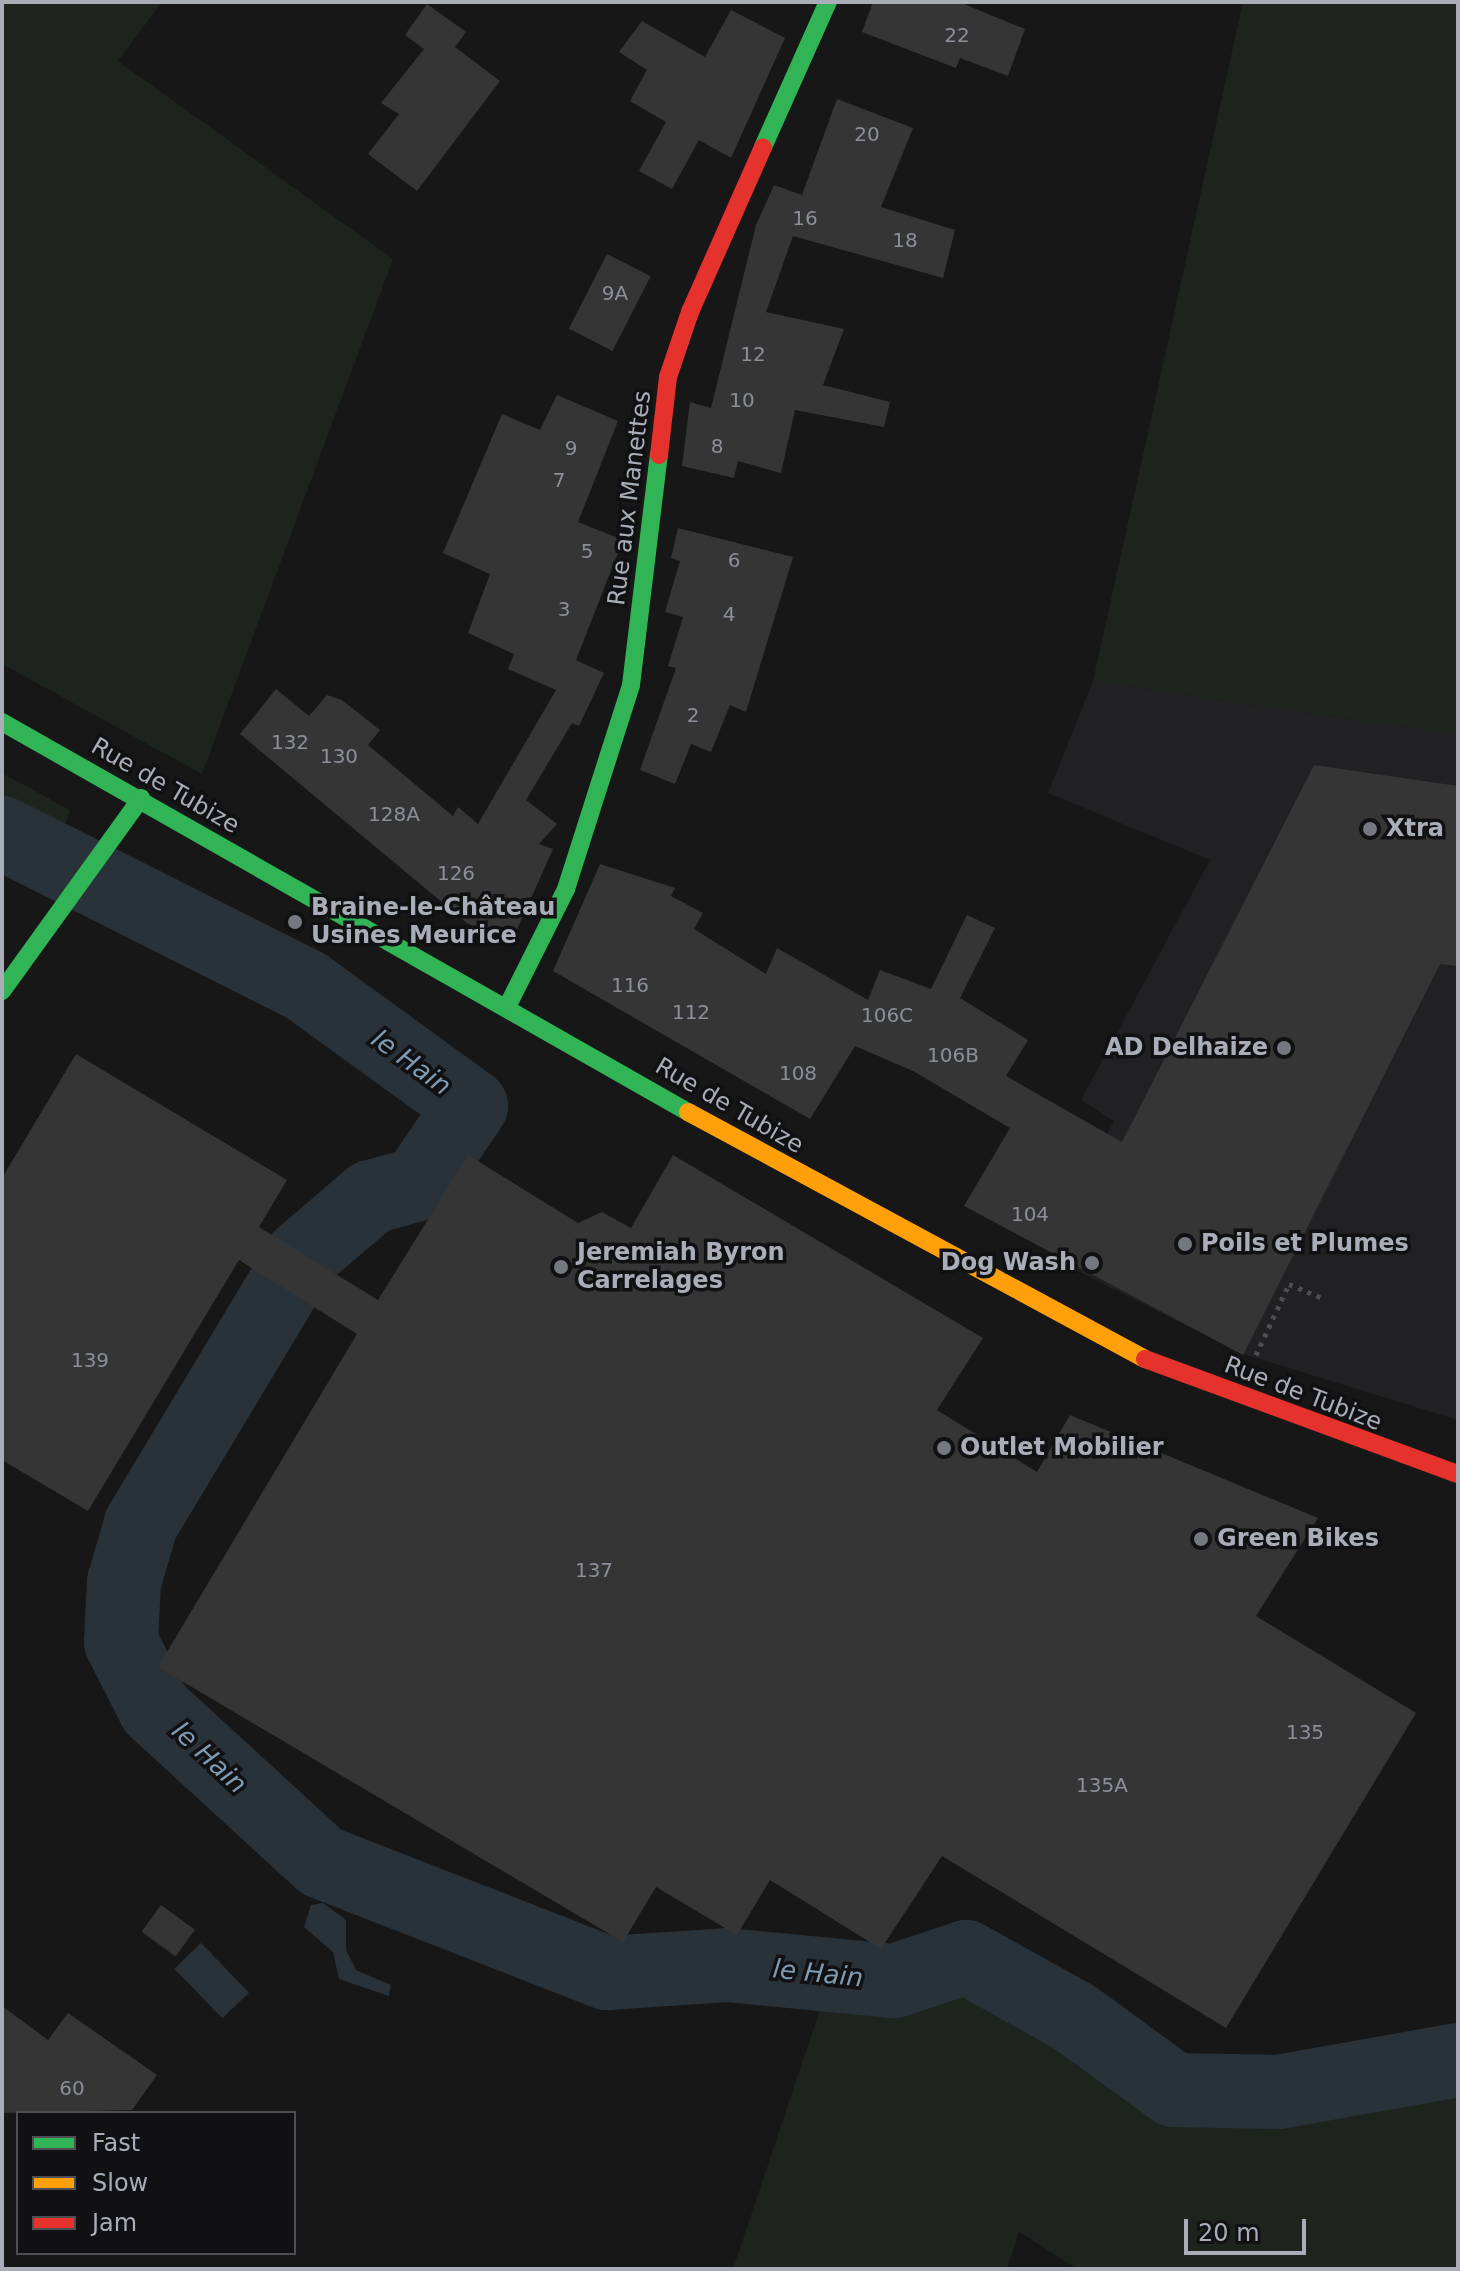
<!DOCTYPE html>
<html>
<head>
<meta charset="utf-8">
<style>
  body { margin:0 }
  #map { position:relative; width:1460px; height:2271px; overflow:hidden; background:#171717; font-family:"DejaVu Sans",sans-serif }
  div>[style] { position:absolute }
  .built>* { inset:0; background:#212123 }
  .green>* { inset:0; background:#1d241e }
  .water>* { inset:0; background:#2a3239; transform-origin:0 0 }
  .river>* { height:74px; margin:-37px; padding:0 37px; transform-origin:37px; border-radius:37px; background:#2a3239 }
  .building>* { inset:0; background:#353536; transform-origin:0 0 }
  .path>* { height:5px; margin-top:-2.5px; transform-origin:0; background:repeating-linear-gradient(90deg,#4d4e52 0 4px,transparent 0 10px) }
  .fast>* { height:18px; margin:-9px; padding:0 9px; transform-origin:9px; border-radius:9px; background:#30b455 }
  .slow>* { height:18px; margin:-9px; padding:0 9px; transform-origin:9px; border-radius:9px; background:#ff9f0a }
  .jam>* { height:18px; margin:-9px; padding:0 9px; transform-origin:9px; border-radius:9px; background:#e5322d }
  .dots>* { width:22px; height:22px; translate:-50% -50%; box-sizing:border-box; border:4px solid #111113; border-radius:50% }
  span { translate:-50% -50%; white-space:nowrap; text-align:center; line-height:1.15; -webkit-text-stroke:7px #111113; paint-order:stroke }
  .number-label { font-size:20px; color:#8b8f98 }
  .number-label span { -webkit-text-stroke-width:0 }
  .street-label { font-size:24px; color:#a8adb8 }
  .poi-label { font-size:24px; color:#a8adb8; font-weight:700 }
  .left { translate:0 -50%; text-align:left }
  .right { translate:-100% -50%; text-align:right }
  .water-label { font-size:26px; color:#7f9bb3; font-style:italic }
  .frame { position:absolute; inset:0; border:4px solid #a8adb8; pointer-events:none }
  .legend { position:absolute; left:16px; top:2111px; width:280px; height:144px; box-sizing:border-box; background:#111113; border:2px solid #4d4f55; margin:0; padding:10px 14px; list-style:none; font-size:24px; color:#a8adb8 }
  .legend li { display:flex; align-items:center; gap:16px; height:40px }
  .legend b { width:40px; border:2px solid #4d4f55 }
  .scale { position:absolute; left:1184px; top:2219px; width:122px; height:36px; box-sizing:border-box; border:4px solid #a8adb8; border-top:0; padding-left:10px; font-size:24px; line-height:28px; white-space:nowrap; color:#a8adb8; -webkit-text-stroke:6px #111113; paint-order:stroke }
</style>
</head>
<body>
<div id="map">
  <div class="built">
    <i style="clip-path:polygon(1093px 681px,1458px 735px,1458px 1420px,1243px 1354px,1062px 1263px,1093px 1200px,1076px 1190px,1114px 1121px,1081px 1100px,1210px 860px,1048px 793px)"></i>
  </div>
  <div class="green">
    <i style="clip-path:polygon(2px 2px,162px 2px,118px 61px,393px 259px,202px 774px,2px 664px)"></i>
    <i style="clip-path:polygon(1243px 2px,1458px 2px,1458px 735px,1093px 681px)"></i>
    <i style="clip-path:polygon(2px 773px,70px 810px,56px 851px,2px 819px)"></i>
    <i style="clip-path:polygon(971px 1987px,1051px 2035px,1122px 2098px,1220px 2116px,1458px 2072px,1458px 2269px,1078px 2269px,1019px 2232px,1007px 2269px,733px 2269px,824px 1998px,884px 2005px)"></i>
  </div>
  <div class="water">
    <i style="clip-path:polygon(323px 1903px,346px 1920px,346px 1950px,356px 1970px,391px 1985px,389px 1996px,339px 1979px,333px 1952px,304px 1927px,311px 1905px)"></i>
    <i style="left:201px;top:1943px;width:69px;height:37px;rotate:46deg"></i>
  </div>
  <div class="river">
    <i style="left:2px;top:833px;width:340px;rotate:26.7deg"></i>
    <i style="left:306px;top:986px;width:204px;rotate:36deg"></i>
    <i style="left:471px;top:1106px;width:94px;rotate:124.2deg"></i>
    <i style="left:418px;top:1184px;width:49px;rotate:164.5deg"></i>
    <i style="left:371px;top:1197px;width:91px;rotate:139.5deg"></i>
    <i style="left:302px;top:1256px;width:313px;rotate:121deg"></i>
    <i style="left:141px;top:1524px;width:60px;rotate:106.3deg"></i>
    <i style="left:124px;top:1582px;width:60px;rotate:92.9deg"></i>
    <i style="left:121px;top:1642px;width:75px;rotate:63.1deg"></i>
    <i style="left:155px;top:1709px;width:226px;rotate:42.5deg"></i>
    <i style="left:322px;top:1862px;width:306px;rotate:21.3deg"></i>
    <i style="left:607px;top:1973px;width:120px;rotate:-3.8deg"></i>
    <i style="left:727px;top:1965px;width:168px;rotate:5.5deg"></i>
    <i style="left:894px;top:1981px;width:76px;rotate:-18.4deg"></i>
    <i style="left:966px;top:1957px;width:124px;rotate:29.1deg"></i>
    <i style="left:1074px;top:2017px;width:124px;rotate:36.1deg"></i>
    <i style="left:1174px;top:2090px;width:104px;rotate:1.1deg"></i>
    <i style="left:1278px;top:2092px;width:183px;rotate:-10.1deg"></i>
  </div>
  <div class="building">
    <i style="clip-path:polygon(873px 2px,959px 2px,1025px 29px,1008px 76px,960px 58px,956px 68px,862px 32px)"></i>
    <i style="clip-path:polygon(427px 4px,466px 32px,455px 47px,500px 81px,417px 191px,368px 154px,399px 114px,381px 103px,424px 49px,405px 35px)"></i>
    <i style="clip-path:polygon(731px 10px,785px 38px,731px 158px,699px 140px,672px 189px,639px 171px,666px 122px,630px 101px,647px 70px,619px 52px,642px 21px,705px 57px)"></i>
    <i style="clip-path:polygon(837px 99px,913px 128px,881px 207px,955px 230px,943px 278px,793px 236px,766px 312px,844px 329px,823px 385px,890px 402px,884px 427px,795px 410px,781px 473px,738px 461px,734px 478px,682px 466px,690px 402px,711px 408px,756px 225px,774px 185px,802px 195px)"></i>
    <i style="left:607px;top:254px;width:49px;height:84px;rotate:27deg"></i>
    <i style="clip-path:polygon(557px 395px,618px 421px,578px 522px,623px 540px,576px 660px,604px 673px,579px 726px,572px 723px,526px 800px,557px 824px,539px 844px,553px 849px,510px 945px,467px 923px,240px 734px,276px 689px,309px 716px,327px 695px,342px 700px,380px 730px,368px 745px,453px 816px,458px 807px,478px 824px,556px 690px,508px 669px,514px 654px,468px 633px,490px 574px,443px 553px,502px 414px,540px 430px)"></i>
    <i style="clip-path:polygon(678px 528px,793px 557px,746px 712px,730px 705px,711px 752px,691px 744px,675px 784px,640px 770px,676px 668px,668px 666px,683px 617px,665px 612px,680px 561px,671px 558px)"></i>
    <i style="clip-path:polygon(1314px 765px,1458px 786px,1458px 966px,1440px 964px,1243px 1355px,964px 1206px,1010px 1128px,913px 1071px,855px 1046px,810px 1119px,553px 971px,600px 864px,675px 888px,671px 896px,703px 913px,694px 929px,766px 974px,777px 948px,868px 1000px,880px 970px,931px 989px,967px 915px,995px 928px,960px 998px,1028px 1040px,1006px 1076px,1122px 1142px)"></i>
    <i style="clip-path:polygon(76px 1054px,287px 1180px,259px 1227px,378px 1300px,468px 1155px,578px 1223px,602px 1212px,631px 1228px,673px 1155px,983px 1338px,937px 1410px,1037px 1472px,1070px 1415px,1318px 1518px,1256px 1616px,1416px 1713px,1226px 2028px,942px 1856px,881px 1949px,770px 1880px,737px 1935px,656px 1887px,623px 1942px,158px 1667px,357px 1334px,239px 1260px,88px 1511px,2px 1460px,2px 1178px)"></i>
    <i style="left:161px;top:1905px;width:42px;height:33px;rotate:36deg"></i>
    <i style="clip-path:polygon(2px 2006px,48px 2040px,68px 2013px,157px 2075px,132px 2110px,2px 2113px)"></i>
  </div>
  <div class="path">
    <i style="left:1256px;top:1355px;width:78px;rotate:-65.1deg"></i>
    <i style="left:1289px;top:1284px;width:34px;rotate:23deg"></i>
  </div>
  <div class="fast">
    <i style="left:763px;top:147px;width:159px;rotate:-65.9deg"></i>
    <i style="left:2px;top:722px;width:789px;rotate:29.62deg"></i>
    <i style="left:2px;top:991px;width:238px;rotate:-54.2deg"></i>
    <i style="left:507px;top:1007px;width:132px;rotate:-63.4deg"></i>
    <i style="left:566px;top:889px;width:214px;rotate:-72.3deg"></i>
    <i style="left:631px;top:685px;width:232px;rotate:-83.1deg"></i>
  </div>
  <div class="slow">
    <i style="left:688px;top:1112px;width:519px;rotate:28.39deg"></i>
  </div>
  <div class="jam">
    <i style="left:659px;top:455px;width:79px;rotate:-83.4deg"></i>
    <i style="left:668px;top:377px;width:69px;rotate:-71.3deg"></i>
    <i style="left:690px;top:312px;width:180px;rotate:-66.1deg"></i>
    <i style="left:1145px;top:1359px;width:333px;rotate:20.2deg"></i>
  </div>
  <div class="dots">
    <i style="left:1370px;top:829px;background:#757880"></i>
    <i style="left:295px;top:922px;background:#757880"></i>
    <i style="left:1284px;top:1048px;background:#757880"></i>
    <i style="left:1185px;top:1244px;background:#757880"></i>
    <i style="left:1092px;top:1263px;background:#757880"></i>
    <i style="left:561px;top:1267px;background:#757880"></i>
    <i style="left:944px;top:1448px;background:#757880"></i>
    <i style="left:1201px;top:1539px;background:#757880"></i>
  </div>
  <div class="number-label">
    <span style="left:957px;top:35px">22</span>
    <span style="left:867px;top:134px">20</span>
    <span style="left:805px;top:218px">16</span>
    <span style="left:905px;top:240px">18</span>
    <span style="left:615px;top:293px">9A</span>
    <span style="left:753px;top:354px">12</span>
    <span style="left:742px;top:400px">10</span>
    <span style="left:717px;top:446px">8</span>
    <span style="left:571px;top:448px">9</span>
    <span style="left:559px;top:480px">7</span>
    <span style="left:587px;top:551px">5</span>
    <span style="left:734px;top:560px">6</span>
    <span style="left:564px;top:609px">3</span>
    <span style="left:729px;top:614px">4</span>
    <span style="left:693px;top:715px">2</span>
    <span style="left:290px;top:742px">132</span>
    <span style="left:339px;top:756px">130</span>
    <span style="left:394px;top:814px">128A</span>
    <span style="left:456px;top:873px">126</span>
    <span style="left:630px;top:985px">116</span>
    <span style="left:691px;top:1012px">112</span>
    <span style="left:887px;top:1015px">106C</span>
    <span style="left:953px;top:1055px">106B</span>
    <span style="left:798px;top:1073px">108</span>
    <span style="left:1030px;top:1214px">104</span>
    <span style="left:90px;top:1360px">139</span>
    <span style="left:594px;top:1570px">137</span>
    <span style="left:1305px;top:1732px">135</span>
    <span style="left:1102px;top:1785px">135A</span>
    <span style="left:72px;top:2088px">60</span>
  </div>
  <div class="street-label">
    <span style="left:630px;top:498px;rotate:-83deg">Rue aux Manettes</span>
    <span style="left:165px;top:786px;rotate:30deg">Rue de Tubize</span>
    <span style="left:729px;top:1106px;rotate:30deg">Rue de Tubize</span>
    <span style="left:1303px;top:1394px;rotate:21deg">Rue de Tubize</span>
  </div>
  <div class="poi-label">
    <span class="left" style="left:1386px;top:829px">Xtra</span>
    <span class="left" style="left:311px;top:922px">Braine-le-Château<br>Usines Meurice</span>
    <span class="right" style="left:1268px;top:1048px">AD Delhaize</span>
    <span class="left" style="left:1201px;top:1244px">Poils et Plumes</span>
    <span class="left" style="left:577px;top:1267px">Jeremiah Byron<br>Carrelages</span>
    <span class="right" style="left:1076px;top:1263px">Dog Wash</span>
    <span class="left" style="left:960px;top:1448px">Outlet Mobilier</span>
    <span class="left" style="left:1217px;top:1539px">Green Bikes</span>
  </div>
  <div class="water-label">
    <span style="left:411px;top:1063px;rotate:36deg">le Hain</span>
    <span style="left:209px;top:1758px;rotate:43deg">le Hain</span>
    <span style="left:818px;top:1974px;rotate:6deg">le Hain</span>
  </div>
  <div class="frame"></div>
  <ul class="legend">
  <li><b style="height:10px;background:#30b455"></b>Fast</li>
  <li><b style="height:10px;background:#ff9f0a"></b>Slow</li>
  <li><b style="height:10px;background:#e5322d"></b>Jam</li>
  </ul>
  <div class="scale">20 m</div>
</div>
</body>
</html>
